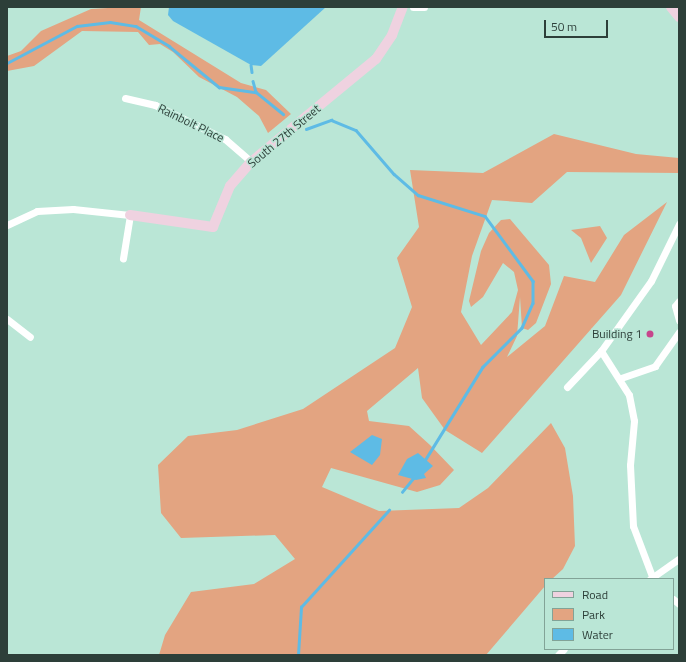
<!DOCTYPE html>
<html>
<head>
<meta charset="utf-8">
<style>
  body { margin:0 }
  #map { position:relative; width:686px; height:662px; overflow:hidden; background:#bae6d6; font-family:"Titillium Web",sans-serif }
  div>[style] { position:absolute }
  .green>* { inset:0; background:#e3a481 }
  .water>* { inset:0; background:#5ebbe5 }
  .stream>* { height:2.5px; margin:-1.25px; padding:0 1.25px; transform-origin:1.25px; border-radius:1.25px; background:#5ebbe5 }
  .street>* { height:7px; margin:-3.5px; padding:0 3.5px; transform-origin:3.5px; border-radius:3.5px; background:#fff }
  .secondary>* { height:10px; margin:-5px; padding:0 5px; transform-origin:5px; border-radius:5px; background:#efd2e0 }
  .dots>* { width:11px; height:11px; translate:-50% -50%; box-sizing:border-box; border:2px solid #bae6d6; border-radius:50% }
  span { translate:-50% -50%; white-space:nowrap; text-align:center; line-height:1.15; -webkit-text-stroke:3px #bae6d6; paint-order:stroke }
  .street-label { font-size:12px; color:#2d3f39 }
  .poi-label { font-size:12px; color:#2d3f39 }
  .right { translate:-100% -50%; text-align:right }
  .frame { position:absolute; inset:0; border:8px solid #2d3f39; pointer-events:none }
  .legend { position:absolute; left:544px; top:578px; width:130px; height:72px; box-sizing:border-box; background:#bae6d6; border:1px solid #82a397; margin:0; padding:5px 7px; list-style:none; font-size:12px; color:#2d3f39 }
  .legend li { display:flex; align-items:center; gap:8px; height:20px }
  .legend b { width:20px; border:1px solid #82a397 }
  .scale { position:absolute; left:544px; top:20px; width:64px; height:18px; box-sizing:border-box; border:2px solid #2d3f39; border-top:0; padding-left:5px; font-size:12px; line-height:14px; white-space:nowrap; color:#2d3f39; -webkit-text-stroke:3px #bae6d6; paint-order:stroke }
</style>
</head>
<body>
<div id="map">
  <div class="green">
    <i style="clip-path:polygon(125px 7px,141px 7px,139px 20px,241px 83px,266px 90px,291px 114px,268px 133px,259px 116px,237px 97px,199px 77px,173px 52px,160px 44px,149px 45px,138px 32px,82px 31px,34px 66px,7px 71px,7px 56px,21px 51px,41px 31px,91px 9px)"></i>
    <i style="clip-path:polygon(554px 134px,636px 154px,679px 158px,679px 173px,567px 172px,532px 203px,492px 200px,472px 256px,461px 312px,481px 345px,512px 312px,518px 290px,514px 272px,503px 263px,483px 297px,471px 307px,469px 301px,481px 251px,489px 233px,501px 220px,510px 219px,549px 265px,551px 284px,536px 323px,528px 330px,522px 328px,520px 297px,517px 336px,507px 357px,545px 326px,564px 276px,595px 282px,624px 235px,667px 202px,621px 295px,482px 453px,445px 430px,422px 398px,418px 368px,367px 411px,369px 421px,409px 426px,430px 445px,454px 470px,440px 485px,417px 492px,331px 468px,322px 487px,379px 511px,459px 508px,488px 488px,551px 423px,565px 448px,573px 496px,575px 546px,563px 569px,552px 579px,545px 579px,545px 586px,486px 655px,159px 655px,165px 635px,191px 592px,254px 584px,295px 559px,275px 535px,181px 538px,161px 513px,158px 465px,188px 436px,237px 430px,303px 409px,395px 348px,412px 307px,397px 258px,419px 227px,410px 170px,483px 173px)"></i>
    <i style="clip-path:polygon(600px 226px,607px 238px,591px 263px,581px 238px,571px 230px)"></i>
  </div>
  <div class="water">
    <i style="clip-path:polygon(169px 7px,326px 7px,261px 66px,251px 65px,173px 21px,168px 15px)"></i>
    <i style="clip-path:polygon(372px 435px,382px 439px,380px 455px,372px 465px,350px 452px)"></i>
    <i style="clip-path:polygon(418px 453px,433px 466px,424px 474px,426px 478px,416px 480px,398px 475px,407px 459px)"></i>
  </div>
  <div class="stream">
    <i style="left:7px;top:63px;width:79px;rotate:-27.9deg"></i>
    <i style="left:77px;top:26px;width:33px;rotate:-7deg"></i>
    <i style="left:110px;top:22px;width:26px;rotate:9deg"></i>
    <i style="left:136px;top:26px;width:39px;rotate:31deg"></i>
    <i style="left:169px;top:46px;width:65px;rotate:39.4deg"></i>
    <i style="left:219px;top:87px;width:37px;rotate:8deg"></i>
    <i style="left:256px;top:92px;width:35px;rotate:39deg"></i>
    <i style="left:251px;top:65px;width:7px;rotate:82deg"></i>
    <i style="left:253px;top:81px;width:11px;rotate:75deg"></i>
    <i style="left:306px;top:129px;width:27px;rotate:-20deg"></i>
    <i style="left:331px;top:120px;width:27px;rotate:22deg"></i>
    <i style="left:356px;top:130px;width:58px;rotate:49.2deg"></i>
    <i style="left:394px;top:174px;width:32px;rotate:41deg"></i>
    <i style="left:418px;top:195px;width:70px;rotate:17.4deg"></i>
    <i style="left:485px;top:216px;width:81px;rotate:53.6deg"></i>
    <i style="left:533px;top:281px;width:22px;rotate:90deg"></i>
    <i style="left:533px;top:303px;width:27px;rotate:114deg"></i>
    <i style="left:522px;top:328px;width:55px;rotate:135deg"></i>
    <i style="left:483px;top:367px;width:110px;rotate:121.7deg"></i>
    <i style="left:402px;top:492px;width:19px;rotate:-51deg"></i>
    <i style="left:298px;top:655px;width:48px;rotate:-86.4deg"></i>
    <i style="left:301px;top:607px;width:131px;rotate:-47.8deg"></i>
  </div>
  <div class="street">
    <i style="left:413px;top:7px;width:11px"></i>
    <i style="left:125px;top:98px;width:31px;rotate:13deg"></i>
    <i style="left:155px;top:105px;width:78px;rotate:25.9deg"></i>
    <i style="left:225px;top:139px;width:35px;rotate:41deg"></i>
    <i style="left:7px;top:225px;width:33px;rotate:-25deg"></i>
    <i style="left:37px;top:211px;width:36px;rotate:-3deg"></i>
    <i style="left:73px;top:209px;width:57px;rotate:6deg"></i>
    <i style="left:130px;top:215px;width:44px;rotate:99.2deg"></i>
    <i style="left:679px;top:301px;width:6px;rotate:129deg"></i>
    <i style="left:675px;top:306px;width:15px;rotate:74deg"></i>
    <i style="left:7px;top:319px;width:29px;rotate:38deg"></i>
    <i style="left:601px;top:351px;width:52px;rotate:57.5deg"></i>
    <i style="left:629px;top:395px;width:26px;rotate:79deg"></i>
    <i style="left:634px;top:421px;width:44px;rotate:95.2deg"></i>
    <i style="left:630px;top:465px;width:61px;rotate:87.2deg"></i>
    <i style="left:633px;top:526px;width:57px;rotate:69.3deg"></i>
    <i style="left:621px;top:378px;width:36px;rotate:-19deg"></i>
    <i style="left:655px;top:366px;width:42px;rotate:-54.8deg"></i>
    <i style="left:567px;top:387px;width:50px;rotate:-46.6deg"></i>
    <i style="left:601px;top:351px;width:86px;rotate:-54.5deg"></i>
    <i style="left:651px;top:281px;width:64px;rotate:-63.8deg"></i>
    <i style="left:650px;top:579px;width:35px;rotate:-35deg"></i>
    <i style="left:673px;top:599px;width:8px;rotate:40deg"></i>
    <i style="left:558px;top:655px;width:8px;rotate:-45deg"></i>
  </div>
  <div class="secondary">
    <i style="left:671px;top:7px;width:13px;rotate:51deg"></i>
    <i style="left:130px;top:215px;width:84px;rotate:8.2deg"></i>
    <i style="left:213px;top:227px;width:44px;rotate:-67.5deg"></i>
    <i style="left:230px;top:186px;width:32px;rotate:-49deg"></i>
    <i style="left:251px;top:162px;width:162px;rotate:-39.5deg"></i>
    <i style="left:376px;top:59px;width:29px;rotate:-56deg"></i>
    <i style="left:392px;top:35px;width:30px;rotate:-69deg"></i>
  </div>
  <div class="dots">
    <i style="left:650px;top:334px;background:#c7458c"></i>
  </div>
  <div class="street-label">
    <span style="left:191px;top:123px;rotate:26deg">Rainbolt Place</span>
    <span style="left:284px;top:136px;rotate:-40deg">South 27th Street</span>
  </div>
  <div class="poi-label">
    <span class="right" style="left:642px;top:334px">Building 1</span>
  </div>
  <div class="frame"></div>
  <ul class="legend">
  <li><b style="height:5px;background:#efd2e0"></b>Road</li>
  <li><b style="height:11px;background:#e3a481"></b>Park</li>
  <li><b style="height:11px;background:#5ebbe5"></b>Water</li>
  </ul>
  <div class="scale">50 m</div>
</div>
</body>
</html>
